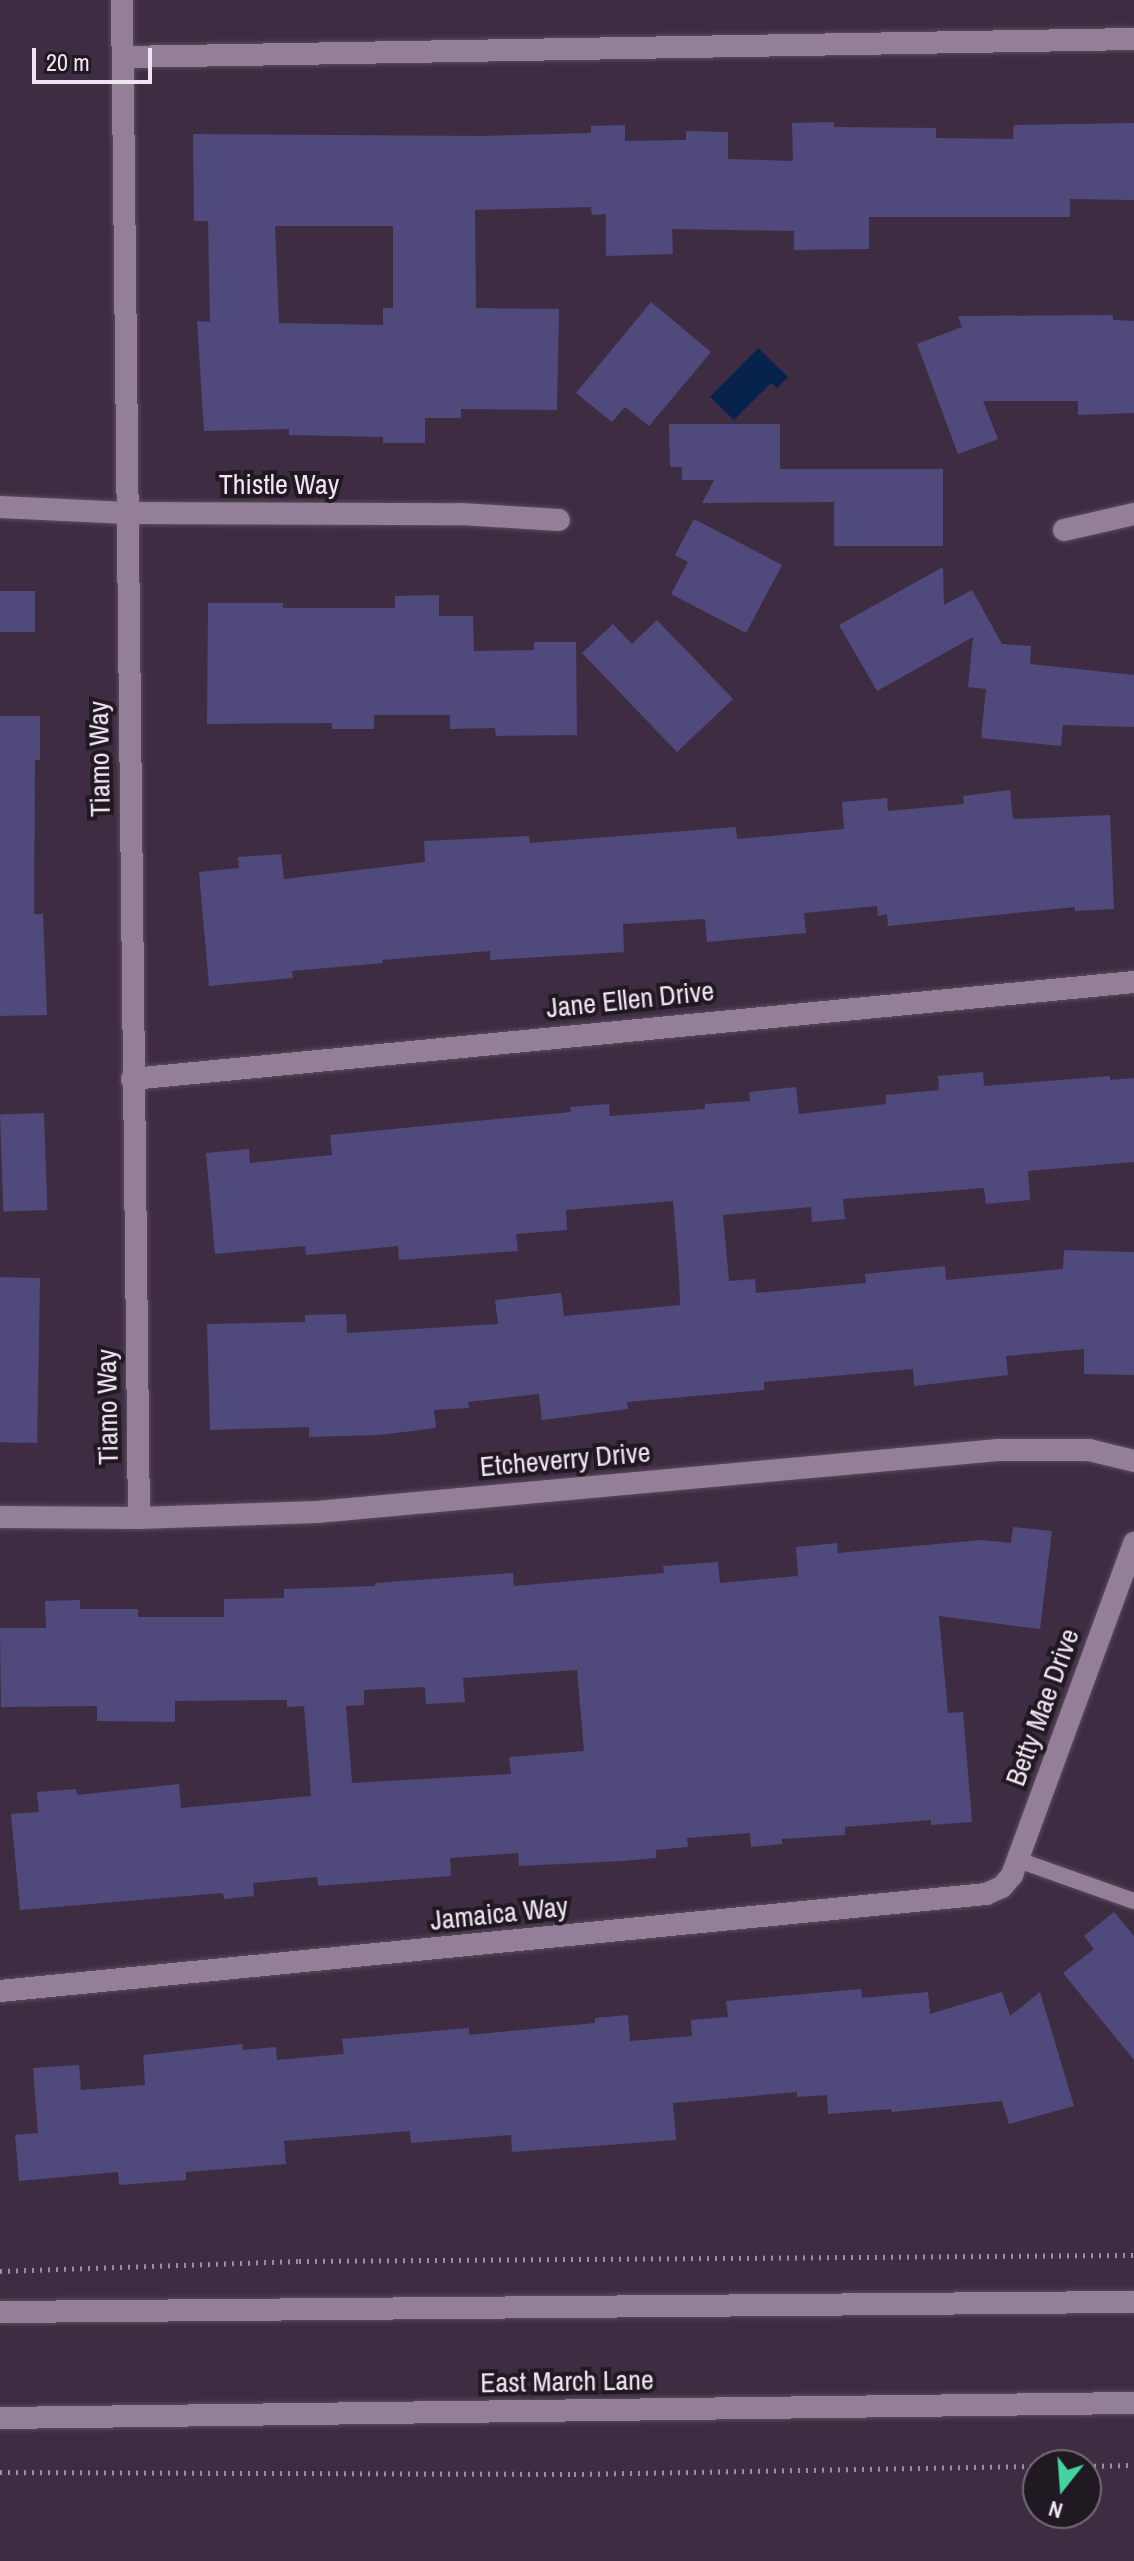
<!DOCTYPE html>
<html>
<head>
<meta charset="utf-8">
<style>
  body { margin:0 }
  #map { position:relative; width:1134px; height:2561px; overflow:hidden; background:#3e2d42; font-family:"Archivo Narrow",sans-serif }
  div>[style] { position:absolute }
  .water>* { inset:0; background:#07234b }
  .building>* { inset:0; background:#50497b; transform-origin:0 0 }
  .path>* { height:5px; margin-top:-2.5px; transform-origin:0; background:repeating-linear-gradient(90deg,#9c8e9f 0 2px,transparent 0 8px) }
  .roads { filter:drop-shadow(0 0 2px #5a4b5c) drop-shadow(0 0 2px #5a4b5c) }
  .service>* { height:16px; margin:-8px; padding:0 8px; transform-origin:8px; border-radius:8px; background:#937f97 }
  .minor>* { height:22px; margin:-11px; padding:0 11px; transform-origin:11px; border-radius:11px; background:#937f97 }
  .secondary>* { height:22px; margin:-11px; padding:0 11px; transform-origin:11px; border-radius:11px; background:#937f97 }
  span { translate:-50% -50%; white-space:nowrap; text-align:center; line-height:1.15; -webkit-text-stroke:8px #211922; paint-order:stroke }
  .street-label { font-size:28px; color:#efe4f1 }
  .north { position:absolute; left:1022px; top:2449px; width:80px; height:80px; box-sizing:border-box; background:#211922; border:2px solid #736a75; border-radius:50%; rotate:197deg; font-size:22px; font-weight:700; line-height:32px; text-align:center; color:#efe4f1 }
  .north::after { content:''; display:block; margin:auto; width:28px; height:36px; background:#44d49f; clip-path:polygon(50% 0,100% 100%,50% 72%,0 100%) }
  .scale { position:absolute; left:32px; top:48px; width:120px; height:36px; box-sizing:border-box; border:4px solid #efe4f1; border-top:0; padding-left:10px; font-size:24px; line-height:28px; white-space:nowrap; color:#efe4f1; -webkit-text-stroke:6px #211922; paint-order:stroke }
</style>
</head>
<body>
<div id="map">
  <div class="water">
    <i style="clip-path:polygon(758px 348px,788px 377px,777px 388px,771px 383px,734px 420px,710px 397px)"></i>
  </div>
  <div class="building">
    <i style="clip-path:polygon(evenodd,834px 122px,834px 127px,936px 128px,936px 138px,1013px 139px,1014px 125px,1134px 123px,1134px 200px,1070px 199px,1070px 217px,869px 217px,869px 249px,794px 250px,794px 231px,672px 229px,673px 254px,606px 256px,606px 214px,592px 215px,591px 207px,475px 210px,476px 308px,559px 309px,557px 410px,461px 409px,461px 418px,425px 418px,425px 443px,383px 443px,383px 437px,289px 435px,289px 429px,204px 431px,197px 321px,210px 322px,208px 221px,194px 221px,193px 134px,483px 136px,591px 133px,591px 126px,625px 125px,625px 141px,686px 140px,686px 131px,728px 132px,728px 159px,793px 161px,792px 123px,834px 122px,275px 226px,393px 226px,393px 308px,383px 308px,383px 325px,279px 323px,275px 226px)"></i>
    <i style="clip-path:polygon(651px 302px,711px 352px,649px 426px,625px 407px,612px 422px,576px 393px)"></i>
    <i style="clip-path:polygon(1113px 315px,1113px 320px,1134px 321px,1134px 413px,1078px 415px,1078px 401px,983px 401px,998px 439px,958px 454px,917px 344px,962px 327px,958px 316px)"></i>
    <i style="clip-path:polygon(669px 424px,780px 424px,780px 469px,943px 469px,943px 546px,834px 546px,834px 502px,702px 503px,714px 480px,682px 480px,682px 467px,670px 467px)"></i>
    <i style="clip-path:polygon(694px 519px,782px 565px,746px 633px,671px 594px,688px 562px,675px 555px)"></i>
    <i style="clip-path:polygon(943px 567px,944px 605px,972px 590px,1002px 644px,1031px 646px,1030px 664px,1134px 675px,1134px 727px,1063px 725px,1061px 746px,981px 738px,986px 689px,968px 687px,973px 637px,877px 691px,839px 625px)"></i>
    <i style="left:0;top:591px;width:35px;height:41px"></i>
    <i style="clip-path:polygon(439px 595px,439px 616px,473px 616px,474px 651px,534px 650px,534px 642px,576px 642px,577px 735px,496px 736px,495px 728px,450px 729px,450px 715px,374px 715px,374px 729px,332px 729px,332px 723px,207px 724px,208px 603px,283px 603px,283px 608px,395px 608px,395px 596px)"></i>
    <i style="clip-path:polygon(657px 620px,733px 699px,677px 752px,582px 653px,613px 624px,632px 644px)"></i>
    <i style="clip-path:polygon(0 716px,40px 716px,40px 760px,35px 760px,34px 914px,43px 914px,47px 1015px,0 1016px)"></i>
    <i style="clip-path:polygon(1010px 790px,1013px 819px,1110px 815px,1114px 909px,1075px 911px,1075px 907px,888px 926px,887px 914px,878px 916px,877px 906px,804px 913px,806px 933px,707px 942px,705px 919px,623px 924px,624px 952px,490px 960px,490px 951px,382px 960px,383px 963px,292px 971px,293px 978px,209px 986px,199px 872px,239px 868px,238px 857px,281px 854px,284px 879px,425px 862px,424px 841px,529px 836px,530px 843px,736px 827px,737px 839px,844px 829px,842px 802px,887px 798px,888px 811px,964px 804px,963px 796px)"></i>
    <i style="clip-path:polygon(983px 1072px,984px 1086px,1110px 1076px,1110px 1080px,1134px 1078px,1134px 1162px,1028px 1171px,1030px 1200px,986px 1204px,984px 1188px,843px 1199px,845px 1219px,812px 1222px,811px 1207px,723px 1215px,729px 1281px,755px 1279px,756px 1293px,866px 1283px,865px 1274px,945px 1266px,946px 1280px,1063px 1269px,1064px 1250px,1134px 1252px,1134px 1375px,1084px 1374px,1084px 1349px,1006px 1356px,1008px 1375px,914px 1386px,913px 1369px,764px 1382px,764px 1390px,627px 1402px,628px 1409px,542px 1420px,539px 1394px,468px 1402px,469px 1408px,434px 1410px,436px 1428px,379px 1435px,309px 1437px,309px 1427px,210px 1430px,207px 1324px,305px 1322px,305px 1315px,346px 1314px,347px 1333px,498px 1324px,495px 1300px,561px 1293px,564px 1316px,680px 1305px,679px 1275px,673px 1201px,566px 1210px,567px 1230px,516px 1234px,518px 1251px,399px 1260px,398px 1246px,306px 1255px,305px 1246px,215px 1254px,206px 1153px,249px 1149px,250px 1163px,332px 1155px,330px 1135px,571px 1112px,570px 1107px,609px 1104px,610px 1116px,705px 1109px,705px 1104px,750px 1101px,749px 1092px,796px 1087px,799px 1114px,886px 1104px,886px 1095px,939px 1090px,938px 1076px)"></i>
    <i style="left:44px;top:1113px;width:97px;height:44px;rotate:88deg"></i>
    <i style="left:40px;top:1278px;width:165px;height:40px;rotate:91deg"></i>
    <i style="clip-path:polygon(evenodd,1013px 1527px,1052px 1531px,1040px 1629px,939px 1616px,948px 1713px,963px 1712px,972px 1822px,931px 1825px,931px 1820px,845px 1827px,845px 1835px,782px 1839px,782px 1844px,751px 1847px,750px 1833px,687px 1838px,688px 1847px,656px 1850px,656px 1858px,623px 1861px,519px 1866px,518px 1853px,450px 1858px,451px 1876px,318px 1886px,317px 1877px,253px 1883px,254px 1896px,224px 1899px,223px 1893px,20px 1910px,11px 1814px,39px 1812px,37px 1792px,76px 1789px,77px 1795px,179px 1784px,181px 1808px,311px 1796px,304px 1706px,287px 1707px,287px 1700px,175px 1701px,175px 1722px,97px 1721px,97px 1706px,1px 1707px,0 1628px,46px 1628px,45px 1601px,80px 1600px,80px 1609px,138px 1609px,138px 1617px,224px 1617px,224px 1599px,284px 1598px,284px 1589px,375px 1586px,375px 1583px,513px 1573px,514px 1586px,664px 1573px,663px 1566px,718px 1562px,720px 1583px,798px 1576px,796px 1547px,837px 1543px,838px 1553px,981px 1540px,1011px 1543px,1013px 1527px,577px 1670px,584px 1751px,509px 1757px,511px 1774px,352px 1783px,346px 1706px,364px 1705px,364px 1690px,425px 1687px,426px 1704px,465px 1702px,463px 1678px,577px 1670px)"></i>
    <i style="clip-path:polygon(1114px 1912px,1134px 1936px,1134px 2060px,1063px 1973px,1094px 1949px,1084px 1936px)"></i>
    <i style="clip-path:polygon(861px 1989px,862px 1998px,928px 1992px,930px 2014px,1002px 1992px,1010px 2016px,1040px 1992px,1074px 2106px,1009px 2124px,1002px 2101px,892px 2112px,891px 2109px,828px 2114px,827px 2095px,797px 2097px,797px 2092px,673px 2103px,676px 2140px,512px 2152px,511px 2135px,411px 2143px,410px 2131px,284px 2141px,286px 2164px,186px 2172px,186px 2180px,119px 2185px,118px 2172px,19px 2181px,15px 2135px,38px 2133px,33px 2068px,79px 2065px,81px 2090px,145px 2085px,143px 2055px,242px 2044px,243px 2050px,276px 2047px,277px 2060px,344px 2054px,342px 2039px,469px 2028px,469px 2035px,595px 2023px,595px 2018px,628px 2015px,630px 2041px,692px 2036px,691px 2020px,728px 2017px,726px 2001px)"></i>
  </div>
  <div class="path">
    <i style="left:0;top:2271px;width:299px;rotate:-1.9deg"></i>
    <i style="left:299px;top:2261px;width:835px;rotate:-0.41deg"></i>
    <i style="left:1086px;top:2466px;width:48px;rotate:-1.2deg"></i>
    <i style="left:0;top:2472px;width:574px;rotate:0.2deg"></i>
    <i style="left:574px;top:2474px;width:464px;rotate:-1deg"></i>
  </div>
  <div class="roads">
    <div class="service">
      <i style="left:1018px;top:1860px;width:123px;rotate:19.5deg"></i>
    </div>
    <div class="minor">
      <i style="left:122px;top:0;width:1518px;rotate:89.36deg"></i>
      <i style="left:123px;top:57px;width:1011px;rotate:-1.02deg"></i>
      <i style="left:0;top:507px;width:127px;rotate:2.7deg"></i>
      <i style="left:127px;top:513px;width:334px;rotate:0.2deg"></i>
      <i style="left:461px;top:514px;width:98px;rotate:3.5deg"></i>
      <i style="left:1064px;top:530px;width:72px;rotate:-12.9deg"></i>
      <i style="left:132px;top:1079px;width:1007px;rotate:-5.53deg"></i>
      <i style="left:0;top:1517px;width:139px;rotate:0.4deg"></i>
      <i style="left:139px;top:1518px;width:178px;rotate:-1.9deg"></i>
      <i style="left:317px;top:1512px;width:684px;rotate:-5.2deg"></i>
      <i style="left:998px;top:1450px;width:91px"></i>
      <i style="left:1089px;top:1450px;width:46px;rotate:13.7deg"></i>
      <i style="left:0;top:1991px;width:991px;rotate:-5.62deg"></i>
      <i style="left:986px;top:1894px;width:17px;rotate:-24deg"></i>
      <i style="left:1002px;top:1887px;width:16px;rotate:-50deg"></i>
      <i style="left:1012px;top:1875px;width:354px;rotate:-69.8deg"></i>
    </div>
    <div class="secondary">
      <i style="left:0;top:2312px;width:1134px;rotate:-0.51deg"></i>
      <i style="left:0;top:2418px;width:1134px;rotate:-0.76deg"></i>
    </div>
  </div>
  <div class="street-label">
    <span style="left:279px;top:484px">Thistle Way</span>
    <span style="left:99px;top:759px;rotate:-91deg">Tiamo Way</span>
    <span style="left:630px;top:999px;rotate:-6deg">Jane Ellen Drive</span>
    <span style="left:107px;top:1407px;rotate:-91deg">Tiamo Way</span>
    <span style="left:565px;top:1459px;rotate:-5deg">Etcheverry Drive</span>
    <span style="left:1042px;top:1707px;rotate:-70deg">Betty Mae Drive</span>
    <span style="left:499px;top:1913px;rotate:-6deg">Jamaica Way</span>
    <span style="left:567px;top:2381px;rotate:-1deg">East March Lane</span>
  </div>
  <div class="north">N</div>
  <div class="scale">20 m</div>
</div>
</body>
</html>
